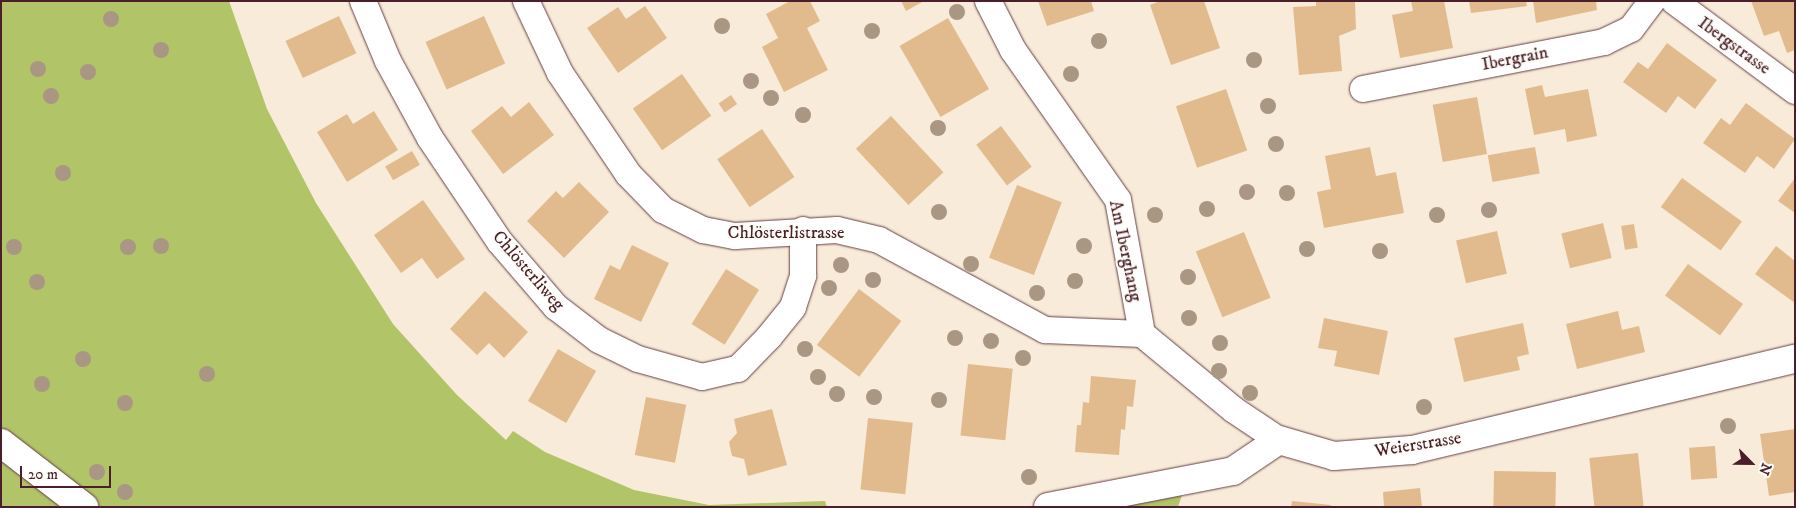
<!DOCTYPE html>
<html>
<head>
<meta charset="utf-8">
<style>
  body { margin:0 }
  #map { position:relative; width:1796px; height:508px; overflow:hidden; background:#f8ebd9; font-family:"IM FELL DW Pica",serif }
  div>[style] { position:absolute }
  .green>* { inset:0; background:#b2c468 }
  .building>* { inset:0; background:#e1bb8e; transform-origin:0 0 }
  .roads { filter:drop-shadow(0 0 1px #643e45) drop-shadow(0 0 1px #643e45) }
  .minor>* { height:26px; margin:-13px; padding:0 13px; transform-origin:13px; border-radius:13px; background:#fff }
  .tertiary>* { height:28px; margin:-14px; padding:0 14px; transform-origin:14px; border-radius:14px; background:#fff }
  .trees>* { width:16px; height:16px; margin:-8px; border-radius:50%; background:#a99683 }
  span { translate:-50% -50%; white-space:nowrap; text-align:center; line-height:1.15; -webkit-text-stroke:4px #fdfcf7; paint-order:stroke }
  .street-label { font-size:18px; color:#4a1f2b }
  .frame { position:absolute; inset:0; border:2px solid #4a1f2b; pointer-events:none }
  .north { position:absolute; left:1726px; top:438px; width:50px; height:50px; -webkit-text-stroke:4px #fdfcf7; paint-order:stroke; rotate:113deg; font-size:14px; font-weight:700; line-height:20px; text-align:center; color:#4a1f2b }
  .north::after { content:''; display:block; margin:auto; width:18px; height:22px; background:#4a1f2b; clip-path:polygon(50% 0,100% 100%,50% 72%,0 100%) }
  .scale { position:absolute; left:20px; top:466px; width:91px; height:22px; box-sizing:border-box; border:2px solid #4a1f2b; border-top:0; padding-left:6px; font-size:15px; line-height:18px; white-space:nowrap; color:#4a1f2b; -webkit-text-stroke:4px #fdfcf7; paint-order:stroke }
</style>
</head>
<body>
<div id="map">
  <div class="green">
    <i style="clip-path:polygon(1px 1px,229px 1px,267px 109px,316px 203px,393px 324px,457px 395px,506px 440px,513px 431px,545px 452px,634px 490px,709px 505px,825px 501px,827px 507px,1px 507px)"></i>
    <i style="clip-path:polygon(1187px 480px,1178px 507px,1048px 507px)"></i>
  </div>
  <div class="building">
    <i style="clip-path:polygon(790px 1px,810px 1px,820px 21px,807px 28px,828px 70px,784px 92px,762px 47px,778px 38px,766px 14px)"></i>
    <i style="clip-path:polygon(901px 1px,924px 1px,906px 11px)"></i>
    <i style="clip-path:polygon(1038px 1px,1091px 1px,1094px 11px,1047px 26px)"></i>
    <i style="clip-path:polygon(1160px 1px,1204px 1px,1220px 48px,1171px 65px,1150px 5px)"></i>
    <i style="clip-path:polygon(1316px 1px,1355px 2px,1356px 29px,1339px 36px,1342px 71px,1299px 75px,1293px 7px,1316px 6px)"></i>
    <i style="clip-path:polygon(1411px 1px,1444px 1px,1453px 48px,1400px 58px,1392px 15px,1413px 11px)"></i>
    <i style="clip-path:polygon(1469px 1px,1526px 1px,1527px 6px,1471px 13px)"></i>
    <i style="clip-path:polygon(1533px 1px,1596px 1px,1597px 10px,1536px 23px)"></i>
    <i style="clip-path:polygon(1751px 1px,1795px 1px,1795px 50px,1787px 53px,1779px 31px,1764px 36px)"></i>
    <i style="clip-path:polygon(645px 6px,667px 38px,618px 73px,587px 28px,618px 7px,626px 19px)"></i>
    <i style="left:339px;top:16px;width:41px;height:59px;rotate:65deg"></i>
    <i style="left:484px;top:16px;width:52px;height:64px;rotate:66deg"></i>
    <i style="left:948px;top:18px;width:82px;height:56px;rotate:60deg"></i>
    <i style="clip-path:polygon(1667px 43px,1717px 80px,1695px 109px,1678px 96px,1666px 113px,1623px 82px,1638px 62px,1648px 69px)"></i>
    <i style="left:682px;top:74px;width:51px;height:60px;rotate:55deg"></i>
    <i style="clip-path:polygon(1542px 85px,1545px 97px,1588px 89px,1597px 136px,1567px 142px,1565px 129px,1534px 135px,1525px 89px)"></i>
    <i style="left:1226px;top:89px;width:65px;height:53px;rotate:71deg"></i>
    <i style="left:731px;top:95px;width:11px;height:15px;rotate:56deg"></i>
    <i style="left:1477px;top:97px;width:58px;height:45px;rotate:80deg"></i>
    <i style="clip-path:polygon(529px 102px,554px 135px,503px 174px,471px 131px,502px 106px,511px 117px)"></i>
    <i style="clip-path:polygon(1746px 103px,1795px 139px,1774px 169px,1757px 156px,1745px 173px,1703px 143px,1721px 118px,1730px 125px)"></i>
    <i style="clip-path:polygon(374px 111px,398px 150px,347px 182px,317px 132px,347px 114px,353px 124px)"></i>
    <i style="left:891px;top:116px;width:77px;height:48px;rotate:47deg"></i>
    <i style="left:1001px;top:126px;width:51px;height:31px;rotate:53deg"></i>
    <i style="left:762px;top:129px;width:58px;height:54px;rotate:56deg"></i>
    <i style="clip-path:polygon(1370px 147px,1376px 176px,1396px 172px,1404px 213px,1324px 228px,1317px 192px,1331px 189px,1325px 156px)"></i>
    <i style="left:1535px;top:147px;width:27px;height:48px;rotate:80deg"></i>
    <i style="left:412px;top:151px;width:16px;height:31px;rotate:60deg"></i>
    <i style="left:1682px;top:178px;width:74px;height:36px;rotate:36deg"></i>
    <i style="clip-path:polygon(1795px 178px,1795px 213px,1778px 201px)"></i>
    <i style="clip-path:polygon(579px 182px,609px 212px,564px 258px,527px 221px,556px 191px,563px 198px)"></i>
    <i style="left:1017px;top:185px;width:48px;height:78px;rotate:21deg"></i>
    <i style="clip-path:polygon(423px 200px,465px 259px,437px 279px,422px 258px,401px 273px,374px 235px)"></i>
    <i style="left:1603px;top:223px;width:36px;height:43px;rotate:76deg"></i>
    <i style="left:1634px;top:224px;width:24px;height:13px;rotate:81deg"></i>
    <i style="left:1497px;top:231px;width:44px;height:42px;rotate:77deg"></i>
    <i style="left:1244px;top:232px;width:71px;height:52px;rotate:68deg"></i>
    <i style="clip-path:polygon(632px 245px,669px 263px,641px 322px,594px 299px,610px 265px,620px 270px)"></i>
    <i style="clip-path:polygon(1776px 246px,1795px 261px,1795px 303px,1755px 274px)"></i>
    <i style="left:1688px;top:264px;width:68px;height:39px;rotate:36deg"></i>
    <i style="left:726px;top:269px;width:39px;height:65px;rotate:32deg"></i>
    <i style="left:859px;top:289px;width:53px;height:70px;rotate:37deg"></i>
    <i style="clip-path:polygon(485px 291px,528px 332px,504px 358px,489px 343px,477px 355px,450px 329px)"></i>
    <i style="clip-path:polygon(1618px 311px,1622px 330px,1639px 326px,1645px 352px,1577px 369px,1566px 324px)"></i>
    <i style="clip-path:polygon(1324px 318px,1388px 331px,1379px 375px,1334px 366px,1337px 351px,1318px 348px)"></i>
    <i style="clip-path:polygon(1523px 323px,1529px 354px,1517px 357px,1520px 370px,1464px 382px,1454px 338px)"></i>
    <i style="left:558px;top:349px;width:44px;height:60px;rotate:30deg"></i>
    <i style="left:968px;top:364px;width:45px;height:72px;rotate:6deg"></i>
    <i style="clip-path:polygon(1091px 376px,1136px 380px,1133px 407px,1127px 406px,1125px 430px,1121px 429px,1119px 455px,1075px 452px,1077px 425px,1081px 425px,1083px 402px,1089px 403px)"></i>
    <i style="left:646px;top:397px;width:41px;height:59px;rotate:11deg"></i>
    <i style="clip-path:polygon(772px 409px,787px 465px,748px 476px,744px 459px,732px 456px,729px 442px,737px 433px,734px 419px)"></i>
    <i style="left:868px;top:418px;width:45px;height:72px;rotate:6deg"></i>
    <i style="clip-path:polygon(1795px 429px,1795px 492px,1769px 496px,1760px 434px)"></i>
    <i style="left:1715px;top:446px;width:32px;height:26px;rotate:86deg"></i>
    <i style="left:1638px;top:453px;width:54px;height:49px;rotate:84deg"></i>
    <i style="left:1494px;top:471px;width:62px;height:36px;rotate:1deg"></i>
    <i style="clip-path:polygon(1420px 488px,1422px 507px,1384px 507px,1383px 492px)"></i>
    <i style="clip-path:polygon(1292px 501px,1331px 505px,1331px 507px,1291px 507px)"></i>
  </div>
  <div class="roads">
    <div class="minor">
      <i style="left:363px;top:1px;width:65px;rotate:67.4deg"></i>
      <i style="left:388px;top:61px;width:88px;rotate:61.4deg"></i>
      <i style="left:430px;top:138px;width:125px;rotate:56.1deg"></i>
      <i style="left:500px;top:242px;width:86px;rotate:49.3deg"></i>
      <i style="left:556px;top:307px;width:54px;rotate:37.5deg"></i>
      <i style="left:599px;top:340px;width:43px;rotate:26deg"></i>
      <i style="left:638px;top:359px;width:66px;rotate:15.7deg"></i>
      <i style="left:702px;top:377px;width:37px;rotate:-13deg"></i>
      <i style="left:738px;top:369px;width:45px;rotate:-45.9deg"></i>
      <i style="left:769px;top:337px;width:38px;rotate:-51deg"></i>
      <i style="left:793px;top:307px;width:33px;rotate:-72deg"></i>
      <i style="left:803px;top:276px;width:46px;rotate:-90deg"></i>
      <i style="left:526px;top:1px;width:80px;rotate:64.7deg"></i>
      <i style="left:560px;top:73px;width:122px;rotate:56deg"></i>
      <i style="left:628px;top:174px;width:50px;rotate:45.8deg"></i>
      <i style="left:663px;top:210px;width:45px;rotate:26.6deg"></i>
      <i style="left:703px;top:230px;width:33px;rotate:11deg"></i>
      <i style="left:735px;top:236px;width:102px;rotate:-3.4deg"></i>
      <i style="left:837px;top:230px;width:43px;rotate:13.4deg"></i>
      <i style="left:879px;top:240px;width:189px;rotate:28.5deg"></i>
      <i style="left:1045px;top:330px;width:97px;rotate:2.4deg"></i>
      <i style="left:988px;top:1px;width:55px;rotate:63deg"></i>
      <i style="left:1013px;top:50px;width:183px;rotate:55deg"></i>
      <i style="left:1118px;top:200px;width:136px;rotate:79.8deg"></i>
      <i style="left:1142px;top:334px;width:119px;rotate:39.6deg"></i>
      <i style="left:1234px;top:410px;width:54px;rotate:33.7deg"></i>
      <i style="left:1674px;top:1px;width:151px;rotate:36.6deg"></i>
      <i style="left:1363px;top:89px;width:246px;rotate:-11deg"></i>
      <i style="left:1604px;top:42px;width:30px;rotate:-26deg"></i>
      <i style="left:1631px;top:29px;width:35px;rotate:-53deg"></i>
    </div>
    <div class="tertiary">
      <i style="left:1px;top:443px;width:105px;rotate:37.6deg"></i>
      <i style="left:1048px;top:507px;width:188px;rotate:-11deg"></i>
      <i style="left:1233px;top:471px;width:55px;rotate:-34deg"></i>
      <i style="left:1279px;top:440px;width:57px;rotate:16.2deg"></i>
      <i style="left:1334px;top:456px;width:78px;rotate:-4.4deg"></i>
      <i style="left:1412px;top:450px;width:394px;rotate:-13.4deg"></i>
    </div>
  </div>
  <div class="trees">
    <i style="left:957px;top:12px"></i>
    <i style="left:111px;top:19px"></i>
    <i style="left:722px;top:26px"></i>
    <i style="left:872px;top:31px"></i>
    <i style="left:1099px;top:41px"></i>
    <i style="left:161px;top:50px"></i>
    <i style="left:1254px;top:60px"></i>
    <i style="left:38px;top:69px"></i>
    <i style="left:88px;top:72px"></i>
    <i style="left:1071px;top:74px"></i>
    <i style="left:751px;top:81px"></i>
    <i style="left:51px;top:96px"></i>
    <i style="left:771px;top:98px"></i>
    <i style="left:1268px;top:106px"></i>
    <i style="left:803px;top:115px"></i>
    <i style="left:938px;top:128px"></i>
    <i style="left:1276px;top:144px"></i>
    <i style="left:63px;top:173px"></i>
    <i style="left:1247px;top:192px"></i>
    <i style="left:1287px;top:193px"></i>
    <i style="left:1207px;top:209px"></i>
    <i style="left:1489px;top:210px"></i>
    <i style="left:939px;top:212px"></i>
    <i style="left:1155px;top:215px"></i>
    <i style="left:1437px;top:215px"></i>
    <i style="left:161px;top:246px"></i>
    <i style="left:1084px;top:246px"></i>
    <i style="left:14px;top:247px"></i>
    <i style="left:128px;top:247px"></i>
    <i style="left:1307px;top:249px"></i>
    <i style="left:1380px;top:251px"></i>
    <i style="left:971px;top:264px"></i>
    <i style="left:841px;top:265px"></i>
    <i style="left:1188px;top:277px"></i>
    <i style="left:873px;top:280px"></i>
    <i style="left:1075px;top:281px"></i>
    <i style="left:37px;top:282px"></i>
    <i style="left:829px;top:288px"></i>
    <i style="left:1037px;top:293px"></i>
    <i style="left:1189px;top:318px"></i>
    <i style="left:955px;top:338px"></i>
    <i style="left:991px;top:341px"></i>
    <i style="left:1220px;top:343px"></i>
    <i style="left:805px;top:349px"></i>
    <i style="left:1023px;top:358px"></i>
    <i style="left:83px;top:359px"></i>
    <i style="left:1219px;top:371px"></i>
    <i style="left:207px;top:374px"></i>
    <i style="left:818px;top:377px"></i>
    <i style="left:42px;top:384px"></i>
    <i style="left:1250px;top:393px"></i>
    <i style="left:837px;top:394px"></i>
    <i style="left:874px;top:397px"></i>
    <i style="left:939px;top:400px"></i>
    <i style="left:125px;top:403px"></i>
    <i style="left:1424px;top:407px"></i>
    <i style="left:1728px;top:426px"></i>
    <i style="left:97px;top:472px"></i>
    <i style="left:1029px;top:477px"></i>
    <i style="left:125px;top:492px"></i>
  </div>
  <div class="street-label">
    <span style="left:1734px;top:46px;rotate:36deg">Ibergstrasse</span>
    <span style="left:1515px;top:59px;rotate:-11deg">Ibergrain</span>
    <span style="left:786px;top:233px">Chlösterlistrasse</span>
    <span style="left:1125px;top:251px;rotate:78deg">Am Iberghang</span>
    <span style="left:528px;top:271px;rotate:49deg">Chlösterliweg</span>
    <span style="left:1418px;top:445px;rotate:-9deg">Weierstrasse</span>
  </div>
  <div class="frame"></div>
  <div class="north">N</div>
  <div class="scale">20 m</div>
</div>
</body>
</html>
